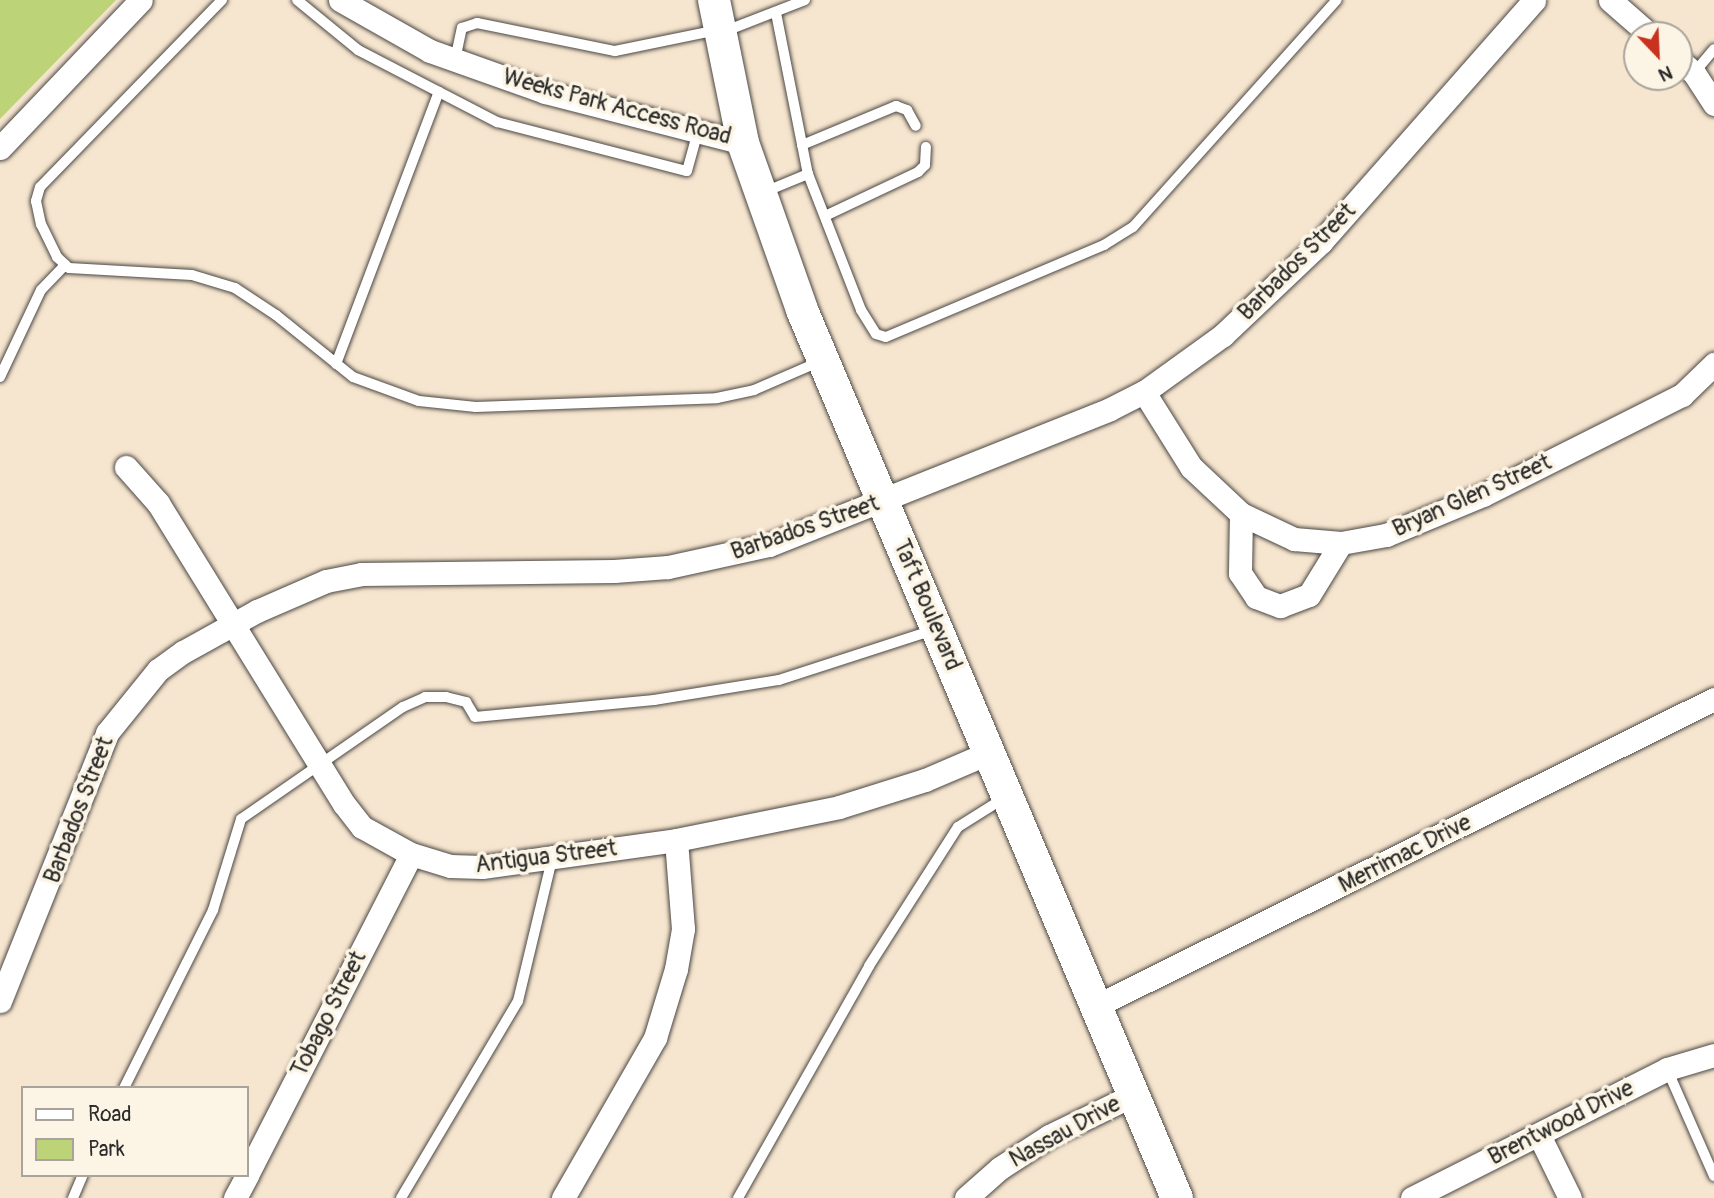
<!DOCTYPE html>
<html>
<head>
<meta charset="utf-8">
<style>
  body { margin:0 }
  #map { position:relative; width:1714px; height:1198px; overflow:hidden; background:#f7e6cf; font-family:Pangolin,sans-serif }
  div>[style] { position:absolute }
  .green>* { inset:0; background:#bdd377 }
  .roads { filter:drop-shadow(0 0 2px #4a4744) drop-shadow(0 0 2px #4a4744) }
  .lane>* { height:10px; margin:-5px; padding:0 5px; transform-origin:5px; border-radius:5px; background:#fff }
  .street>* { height:23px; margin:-11.5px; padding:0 11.5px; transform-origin:11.5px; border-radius:11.5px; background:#fff }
  .secondary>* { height:32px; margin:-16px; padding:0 16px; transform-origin:16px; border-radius:16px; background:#fff }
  span { translate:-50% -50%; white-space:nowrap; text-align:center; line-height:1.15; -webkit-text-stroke:7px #fcf5e5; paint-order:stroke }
  .street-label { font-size:23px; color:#2b2b2b }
  .legend { position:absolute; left:21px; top:1086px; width:228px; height:91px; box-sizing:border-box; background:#fcf5e5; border:2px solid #a8a49b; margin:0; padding:9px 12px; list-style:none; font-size:21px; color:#2b2b2b }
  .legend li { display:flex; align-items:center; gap:14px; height:35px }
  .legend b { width:35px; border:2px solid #a8a49b }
  .north { position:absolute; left:1623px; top:21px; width:70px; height:70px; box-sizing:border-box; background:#fcf5e5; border:2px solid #a8a49b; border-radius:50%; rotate:157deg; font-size:19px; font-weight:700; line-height:28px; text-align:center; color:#2b2b2b }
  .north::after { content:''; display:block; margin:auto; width:24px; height:32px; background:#c8321e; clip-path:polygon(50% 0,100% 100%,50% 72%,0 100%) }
</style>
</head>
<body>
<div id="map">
  <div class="green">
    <i style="clip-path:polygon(0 0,116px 0,0 119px)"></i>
  </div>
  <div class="roads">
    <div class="lane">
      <i style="left:222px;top:0;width:261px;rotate:134.2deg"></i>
      <i style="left:40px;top:187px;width:15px;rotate:106deg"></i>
      <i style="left:36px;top:201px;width:24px;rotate:78deg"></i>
      <i style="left:41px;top:224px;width:37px;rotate:64deg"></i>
      <i style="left:57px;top:257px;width:16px;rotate:43deg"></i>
      <i style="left:69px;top:268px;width:123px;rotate:3.3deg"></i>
      <i style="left:192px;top:275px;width:45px;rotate:16.8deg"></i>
      <i style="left:235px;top:288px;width:49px;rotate:33.4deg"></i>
      <i style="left:276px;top:315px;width:99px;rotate:38.8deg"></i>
      <i style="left:353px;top:377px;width:70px;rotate:20deg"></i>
      <i style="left:419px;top:401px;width:57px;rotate:6deg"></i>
      <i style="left:476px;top:407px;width:241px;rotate:-2.1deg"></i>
      <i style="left:717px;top:398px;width:38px;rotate:-12deg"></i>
      <i style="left:754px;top:390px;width:73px;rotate:-23.4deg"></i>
      <i style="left:297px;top:0;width:79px;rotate:39.3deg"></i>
      <i style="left:358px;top:50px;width:157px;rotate:27.4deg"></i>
      <i style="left:497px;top:122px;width:196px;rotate:14.5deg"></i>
      <i style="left:687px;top:171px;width:41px;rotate:-74.6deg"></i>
      <i style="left:776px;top:13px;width:164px;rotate:78.8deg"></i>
      <i style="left:808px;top:174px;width:146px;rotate:68.7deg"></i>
      <i style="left:861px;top:310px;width:28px;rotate:58deg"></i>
      <i style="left:876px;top:334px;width:10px;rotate:17deg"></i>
      <i style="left:886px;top:337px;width:237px;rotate:-22.9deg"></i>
      <i style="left:1104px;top:245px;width:34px;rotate:-32deg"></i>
      <i style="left:1133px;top:227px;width:305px;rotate:-48.1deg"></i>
      <i style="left:723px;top:32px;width:88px;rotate:-21.3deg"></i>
      <i style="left:455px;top:60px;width:33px;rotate:-78deg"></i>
      <i style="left:462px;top:28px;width:16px;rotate:-18deg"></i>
      <i style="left:477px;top:23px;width:141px;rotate:11.5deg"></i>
      <i style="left:615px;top:51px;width:104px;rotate:-11.6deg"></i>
      <i style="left:1694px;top:73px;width:31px;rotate:-50deg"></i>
      <i style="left:802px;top:145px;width:102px;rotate:-22.5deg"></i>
      <i style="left:896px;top:106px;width:12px;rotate:20deg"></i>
      <i style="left:907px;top:110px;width:18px;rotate:61deg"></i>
      <i style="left:762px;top:193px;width:50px;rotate:-22.4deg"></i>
      <i style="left:825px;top:216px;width:103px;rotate:-25.3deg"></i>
      <i style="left:918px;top:172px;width:10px;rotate:-45deg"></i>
      <i style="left:925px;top:165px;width:18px;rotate:-87deg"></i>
      <i style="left:336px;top:364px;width:291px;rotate:-69.3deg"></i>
      <i style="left:0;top:377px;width:96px;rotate:-64.8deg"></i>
      <i style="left:41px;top:290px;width:35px;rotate:-46deg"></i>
      <i style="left:1667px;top:1069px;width:117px;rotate:66.3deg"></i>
      <i style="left:124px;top:1088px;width:199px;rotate:-63.4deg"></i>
      <i style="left:213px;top:910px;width:95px;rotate:-72.9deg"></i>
      <i style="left:241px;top:819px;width:197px;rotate:-34.7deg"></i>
      <i style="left:403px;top:707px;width:24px;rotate:-24deg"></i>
      <i style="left:425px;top:697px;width:21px"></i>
      <i style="left:446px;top:697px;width:21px;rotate:14deg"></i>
      <i style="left:466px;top:702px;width:17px;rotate:59deg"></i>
      <i style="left:475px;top:717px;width:180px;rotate:-5.4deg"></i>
      <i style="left:654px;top:700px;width:127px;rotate:-9.1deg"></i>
      <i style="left:779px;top:680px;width:163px;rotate:-17.9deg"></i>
      <i style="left:73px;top:1198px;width:25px;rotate:-67deg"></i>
      <i style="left:401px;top:1198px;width:229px;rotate:-59.3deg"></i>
      <i style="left:518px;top:1001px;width:146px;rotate:-76.5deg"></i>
      <i style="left:738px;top:1198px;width:266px;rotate:-60.5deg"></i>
      <i style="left:869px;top:966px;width:165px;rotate:-57.4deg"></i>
      <i style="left:958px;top:827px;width:54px;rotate:-32.2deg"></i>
    </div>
    <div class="street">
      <i style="left:340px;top:0;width:103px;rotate:29.5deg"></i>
      <i style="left:430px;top:51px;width:122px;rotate:19.6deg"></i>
      <i style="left:545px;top:92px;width:204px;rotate:14.4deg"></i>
      <i style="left:1610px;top:0;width:53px;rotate:41.2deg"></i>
      <i style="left:1679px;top:60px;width:20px;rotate:41deg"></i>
      <i style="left:1694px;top:73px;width:37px;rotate:57deg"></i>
      <i style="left:0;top:148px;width:204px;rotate:-46.4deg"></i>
      <i style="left:1144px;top:392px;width:89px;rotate:57.9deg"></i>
      <i style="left:1191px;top:467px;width:69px;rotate:43.2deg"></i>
      <i style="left:1241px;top:514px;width:59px;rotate:25.3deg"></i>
      <i style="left:1294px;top:539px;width:47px;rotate:4.9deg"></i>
      <i style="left:1341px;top:543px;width:46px;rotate:-10.1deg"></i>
      <i style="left:1386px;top:535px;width:105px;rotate:-22.4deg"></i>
      <i style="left:1483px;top:495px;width:223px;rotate:-26.7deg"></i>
      <i style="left:1682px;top:395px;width:45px;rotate:-44.1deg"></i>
      <i style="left:126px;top:467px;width:48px;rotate:48.4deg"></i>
      <i style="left:158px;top:503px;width:354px;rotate:58.3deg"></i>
      <i style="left:344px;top:804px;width:29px;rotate:52deg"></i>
      <i style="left:362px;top:827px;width:56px;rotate:28.9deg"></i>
      <i style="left:411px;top:854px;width:41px;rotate:17.1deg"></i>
      <i style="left:450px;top:866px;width:32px;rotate:2deg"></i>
      <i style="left:482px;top:867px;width:196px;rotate:-7.9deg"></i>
      <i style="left:676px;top:840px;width:166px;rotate:-11.4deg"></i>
      <i style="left:839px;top:807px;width:90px;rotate:-17.4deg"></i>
      <i style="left:925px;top:780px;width:69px;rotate:-23.2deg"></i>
      <i style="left:1241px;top:514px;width:59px;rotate:91deg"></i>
      <i style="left:1240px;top:573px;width:29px;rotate:56deg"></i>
      <i style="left:1256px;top:597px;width:26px;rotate:21deg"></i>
      <i style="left:1280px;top:606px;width:31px;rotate:-21deg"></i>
      <i style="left:1309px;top:595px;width:61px;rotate:-58.4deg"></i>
      <i style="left:0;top:1001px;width:289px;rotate:-68.2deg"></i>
      <i style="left:107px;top:733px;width:81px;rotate:-51deg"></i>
      <i style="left:158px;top:670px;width:31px;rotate:-36deg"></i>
      <i style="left:183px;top:652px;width:85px;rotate:-29deg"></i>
      <i style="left:257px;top:611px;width:75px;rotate:-23.5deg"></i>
      <i style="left:326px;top:581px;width:36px;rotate:-11deg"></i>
      <i style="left:361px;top:574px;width:253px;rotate:-0.7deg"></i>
      <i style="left:614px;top:571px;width:54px;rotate:-4.2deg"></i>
      <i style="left:668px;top:567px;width:103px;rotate:-12.3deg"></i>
      <i style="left:769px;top:545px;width:367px;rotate:-21.7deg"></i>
      <i style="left:1110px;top:409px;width:38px;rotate:-27deg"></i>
      <i style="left:1144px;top:392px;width:97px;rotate:-35.8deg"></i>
      <i style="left:1223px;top:335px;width:135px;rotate:-43.5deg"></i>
      <i style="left:1321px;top:242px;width:322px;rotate:-48.6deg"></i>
      <i style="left:1096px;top:1006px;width:690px;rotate:-26.42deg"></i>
      <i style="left:1539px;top:1135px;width:70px;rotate:63.8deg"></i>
      <i style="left:247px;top:1175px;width:360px;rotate:-62.9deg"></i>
      <i style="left:235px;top:1198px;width:26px;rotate:-62deg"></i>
      <i style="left:563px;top:1198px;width:185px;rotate:-60.1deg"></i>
      <i style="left:655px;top:1038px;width:72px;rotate:-73.1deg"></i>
      <i style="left:676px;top:969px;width:41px;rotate:-80.1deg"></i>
      <i style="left:683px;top:929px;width:89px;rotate:-94.5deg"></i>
      <i style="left:966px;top:1198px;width:45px;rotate:-41.4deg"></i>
      <i style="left:1000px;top:1168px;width:59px;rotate:-33.1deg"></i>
      <i style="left:1049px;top:1136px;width:93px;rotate:-26deg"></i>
      <i style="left:1412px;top:1198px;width:286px;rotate:-26.8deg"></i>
      <i style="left:1667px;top:1069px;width:49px;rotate:-16.6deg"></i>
    </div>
    <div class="secondary">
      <i style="left:714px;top:0;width:146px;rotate:78.5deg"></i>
      <i style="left:743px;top:143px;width:177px;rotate:70.5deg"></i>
      <i style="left:802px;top:310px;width:964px;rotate:67.11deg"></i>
    </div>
  </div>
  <div class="street-label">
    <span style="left:617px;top:107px;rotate:15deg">Weeks Park Access Road</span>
    <span style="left:1297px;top:262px;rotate:-45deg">Barbados Street</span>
    <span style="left:1472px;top:496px;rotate:-24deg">Bryan Glen Street</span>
    <span style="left:805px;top:528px;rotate:-19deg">Barbados Street</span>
    <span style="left:927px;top:605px;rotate:67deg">Taft Boulevard</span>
    <span style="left:79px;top:810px;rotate:-69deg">Barbados Street</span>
    <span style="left:1405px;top:854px;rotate:-27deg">Merrimac Drive</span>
    <span style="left:546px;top:857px;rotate:-7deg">Antigua Street</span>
    <span style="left:329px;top:1014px;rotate:-63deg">Tobago Street</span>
    <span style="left:1561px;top:1123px;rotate:-27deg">Brentwood Drive</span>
    <span style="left:1065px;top:1132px;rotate:-29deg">Nassau Drive</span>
  </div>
  <ul class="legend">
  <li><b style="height:9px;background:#fff"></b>Road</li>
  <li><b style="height:19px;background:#bdd377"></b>Park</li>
  </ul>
  <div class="north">N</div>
</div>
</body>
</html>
